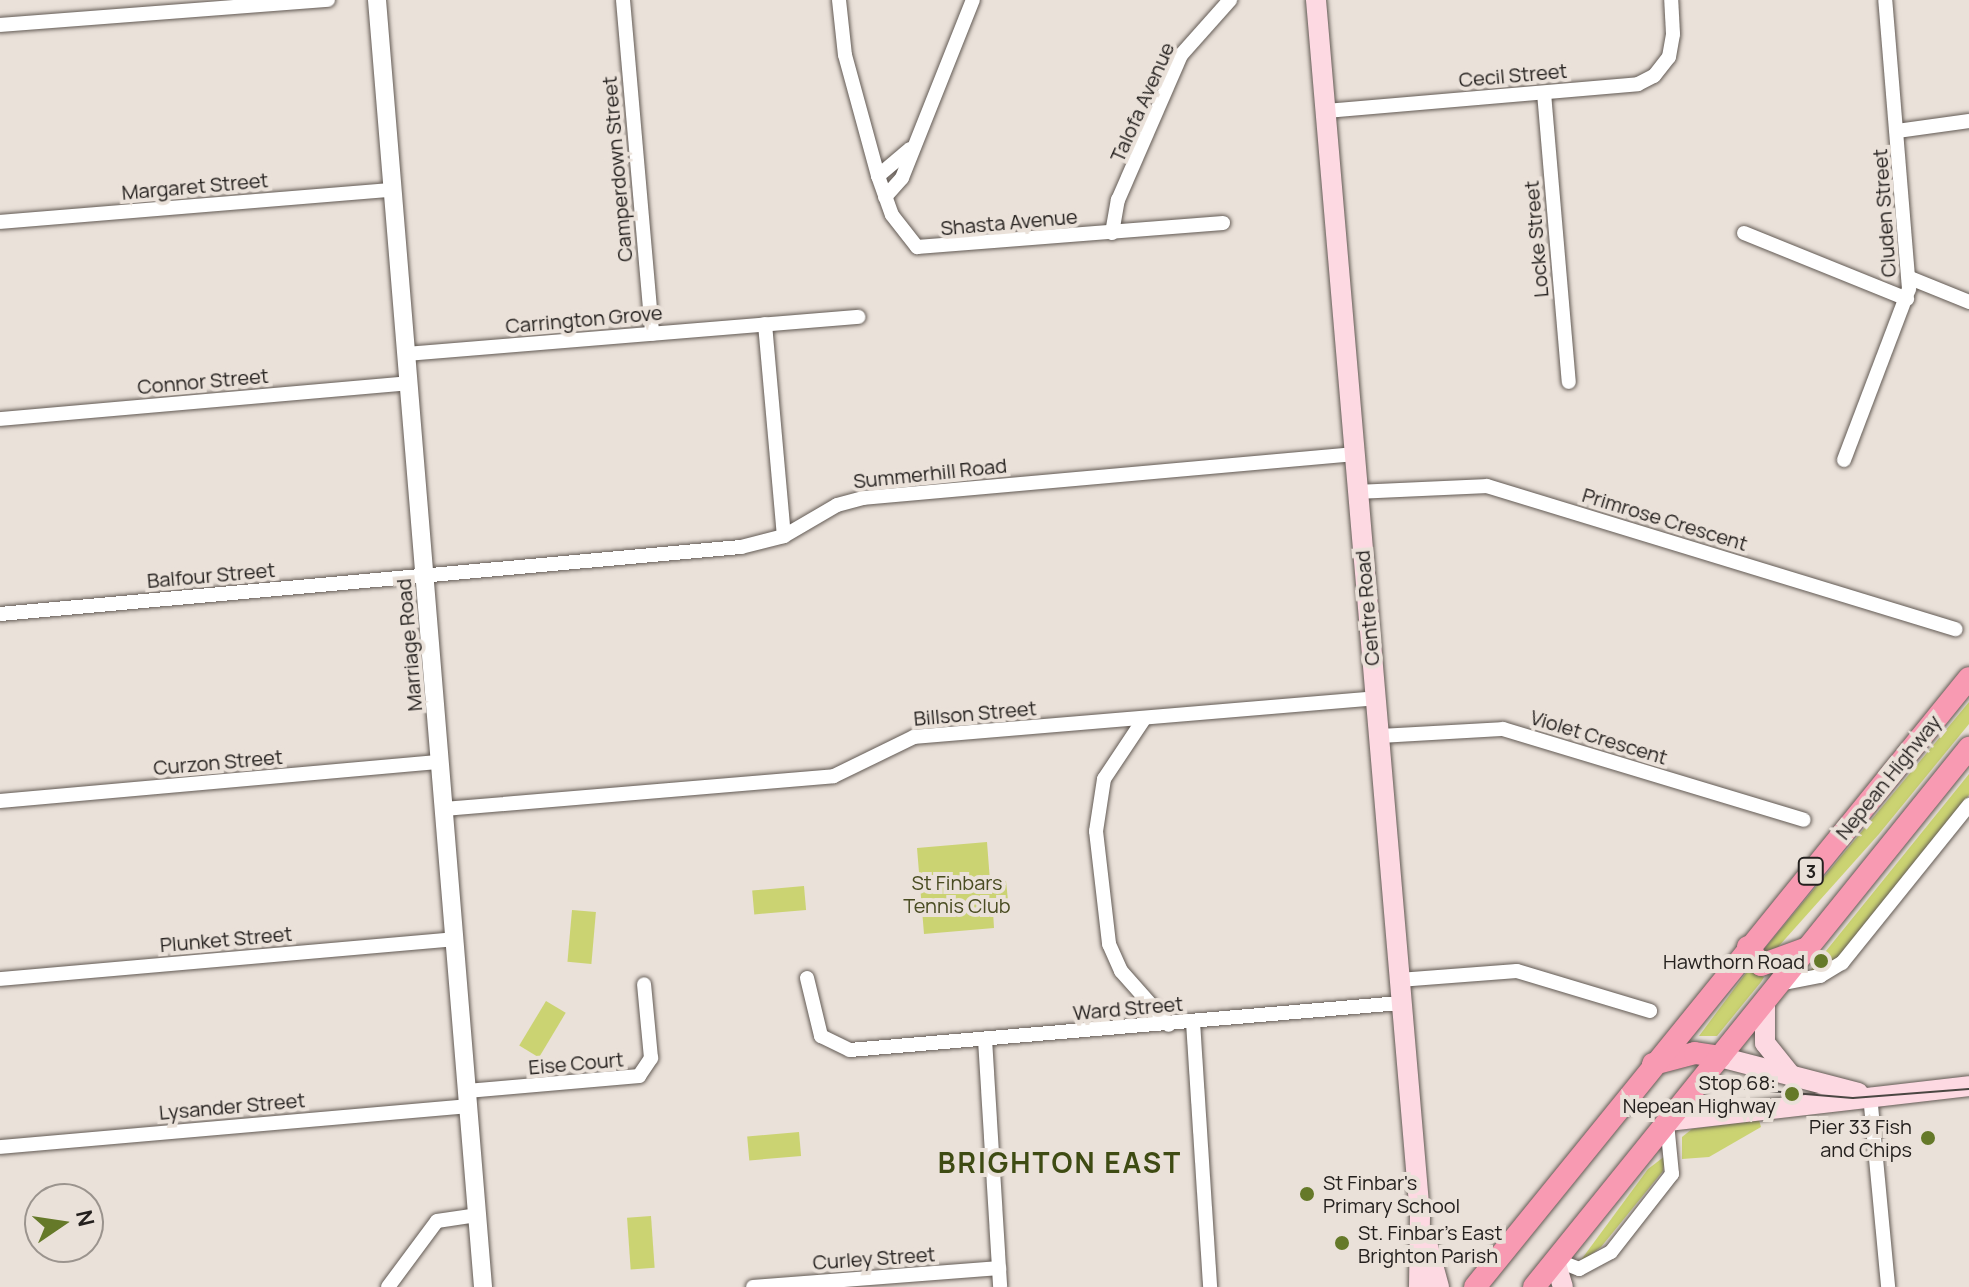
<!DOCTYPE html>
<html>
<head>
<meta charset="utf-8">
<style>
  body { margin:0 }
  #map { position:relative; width:1969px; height:1287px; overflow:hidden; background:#eae1d9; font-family:Manrope,sans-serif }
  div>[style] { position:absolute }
  .green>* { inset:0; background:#cbd372; transform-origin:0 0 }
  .roads { filter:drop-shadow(0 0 2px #625a54) drop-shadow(0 0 2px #625a54) }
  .minor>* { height:14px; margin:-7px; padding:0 7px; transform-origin:7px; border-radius:7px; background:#fff }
  .tertiary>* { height:18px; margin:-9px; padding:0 9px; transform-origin:9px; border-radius:9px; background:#fff }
  .secondary>* { height:20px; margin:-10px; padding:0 10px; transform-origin:10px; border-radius:10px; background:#fdd9e2 }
  .trunk>* { height:22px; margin:-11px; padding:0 11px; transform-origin:11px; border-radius:11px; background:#f89ab2 }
  .tram>* { height:2px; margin:-1px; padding:0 1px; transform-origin:1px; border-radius:1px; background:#4a4642 }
  .dots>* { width:22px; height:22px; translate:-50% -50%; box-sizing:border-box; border:4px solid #eae1d9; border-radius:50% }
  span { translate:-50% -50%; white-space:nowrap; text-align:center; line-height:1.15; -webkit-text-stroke:8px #eae1d9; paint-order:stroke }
  .shield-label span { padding:2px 6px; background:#eae1d9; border:2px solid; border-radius:6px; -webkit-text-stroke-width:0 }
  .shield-label { font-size:18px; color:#24201e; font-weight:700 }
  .street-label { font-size:20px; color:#24201e }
  .park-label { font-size:20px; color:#484b20 }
  .poi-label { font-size:20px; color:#24201e }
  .right { translate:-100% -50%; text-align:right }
  .left { translate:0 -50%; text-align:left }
  .district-label { font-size:28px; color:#3e4b13; font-weight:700; letter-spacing:2px }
  .north { position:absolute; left:24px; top:1183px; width:80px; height:80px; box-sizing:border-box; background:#eae1d9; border:2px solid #9b948e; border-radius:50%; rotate:77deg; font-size:22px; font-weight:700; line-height:32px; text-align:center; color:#24201e }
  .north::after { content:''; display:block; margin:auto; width:28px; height:36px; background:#657929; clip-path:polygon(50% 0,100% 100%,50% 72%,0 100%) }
</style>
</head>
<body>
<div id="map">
  <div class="green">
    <i style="clip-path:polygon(1969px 702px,1969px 724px,1879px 834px,1778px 947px,1761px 953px)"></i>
    <i style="clip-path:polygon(1969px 774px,1969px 795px,1844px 952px,1827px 967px,1809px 972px)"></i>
    <i style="clip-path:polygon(987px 842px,990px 881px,1006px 881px,1009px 910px,993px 911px,994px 928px,924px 934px,917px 848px)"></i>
    <i style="left:804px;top:886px;width:24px;height:52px;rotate:85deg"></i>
    <i style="left:572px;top:910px;width:24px;height:52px;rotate:5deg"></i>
    <i style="clip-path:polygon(1749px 969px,1764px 977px,1761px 982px,1717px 1036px,1699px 1036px)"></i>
    <i style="left:546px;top:1001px;width:23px;height:52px;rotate:31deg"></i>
    <i style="clip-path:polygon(1759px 1120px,1761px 1127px,1709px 1157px,1682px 1159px,1682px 1137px,1692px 1129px)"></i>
    <i style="left:799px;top:1132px;width:24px;height:52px;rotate:85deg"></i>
    <i style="clip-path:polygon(1665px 1156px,1663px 1171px,1601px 1247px,1578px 1264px,1648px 1169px)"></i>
    <i style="left:651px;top:1216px;width:52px;height:24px;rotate:86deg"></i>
  </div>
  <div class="roads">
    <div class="minor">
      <i style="left:623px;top:0;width:335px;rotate:85deg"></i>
      <i style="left:839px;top:0;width:55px;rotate:83.8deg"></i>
      <i style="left:845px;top:55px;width:125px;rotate:74.7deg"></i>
      <i style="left:878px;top:176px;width:41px;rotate:70.3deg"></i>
      <i style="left:892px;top:215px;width:41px;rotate:52deg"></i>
      <i style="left:917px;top:247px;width:307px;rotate:-4.5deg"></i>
      <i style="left:0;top:25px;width:329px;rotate:-4.4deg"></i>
      <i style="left:1544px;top:93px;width:290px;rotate:85.1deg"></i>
      <i style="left:1326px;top:111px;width:313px;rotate:-4.9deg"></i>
      <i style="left:1638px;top:84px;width:18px;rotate:-27deg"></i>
      <i style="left:1654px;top:76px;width:24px;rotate:-52deg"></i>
      <i style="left:1669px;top:57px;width:23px;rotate:-80deg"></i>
      <i style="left:1673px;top:34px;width:34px;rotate:-93deg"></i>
      <i style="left:1897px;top:131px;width:73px;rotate:-7.9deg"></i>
      <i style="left:878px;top:176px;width:42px;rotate:-40.2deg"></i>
      <i style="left:885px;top:197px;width:25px;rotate:-48deg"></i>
      <i style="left:902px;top:178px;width:192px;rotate:-68.3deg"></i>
      <i style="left:0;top:222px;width:394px;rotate:-4.7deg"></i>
      <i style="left:1112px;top:233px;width:34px;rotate:-80deg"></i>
      <i style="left:1118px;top:200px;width:158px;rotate:-66.5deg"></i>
      <i style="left:1181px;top:55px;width:74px;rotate:-48.3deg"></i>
      <i style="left:1744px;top:233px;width:176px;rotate:22deg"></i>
      <i style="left:1910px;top:278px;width:64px;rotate:22.1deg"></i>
      <i style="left:765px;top:324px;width:213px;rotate:84.9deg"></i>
      <i style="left:407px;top:354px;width:453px;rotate:-4.7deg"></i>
      <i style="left:0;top:419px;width:411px;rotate:-5deg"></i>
      <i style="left:1844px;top:460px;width:183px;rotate:-69.2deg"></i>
      <i style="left:1909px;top:289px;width:290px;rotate:-94.7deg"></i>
      <i style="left:1357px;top:492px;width:130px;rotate:-2.6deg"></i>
      <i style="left:1487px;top:486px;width:490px;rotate:17deg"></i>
      <i style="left:0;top:614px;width:744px;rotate:-5.17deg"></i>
      <i style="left:741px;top:547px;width:44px;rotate:-14.3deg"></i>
      <i style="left:784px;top:536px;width:61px;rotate:-30.3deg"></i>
      <i style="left:837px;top:505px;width:27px;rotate:-15deg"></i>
      <i style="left:863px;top:498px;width:493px;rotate:-5.1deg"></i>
      <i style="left:1144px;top:719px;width:72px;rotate:123.7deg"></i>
      <i style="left:1104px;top:779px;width:53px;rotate:98.7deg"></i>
      <i style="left:1096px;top:831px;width:114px;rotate:83.4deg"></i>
      <i style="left:1109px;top:944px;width:30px;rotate:66deg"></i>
      <i style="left:1121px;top:971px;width:72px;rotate:48.4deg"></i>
      <i style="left:1378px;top:736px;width:125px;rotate:-3.2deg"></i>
      <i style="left:1503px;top:729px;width:314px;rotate:16.8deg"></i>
      <i style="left:0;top:801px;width:442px;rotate:-5.1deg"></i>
      <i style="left:444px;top:809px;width:391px;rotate:-4.8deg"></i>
      <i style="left:834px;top:776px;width:89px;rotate:-26deg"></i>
      <i style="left:914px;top:737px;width:462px;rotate:-4.8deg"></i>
      <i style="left:807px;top:978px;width:60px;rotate:76.4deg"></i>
      <i style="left:821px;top:1036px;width:32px;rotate:26deg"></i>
      <i style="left:850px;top:1050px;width:553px;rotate:-4.88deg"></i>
      <i style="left:0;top:979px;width:457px;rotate:-5deg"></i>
      <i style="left:1399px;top:980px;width:118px;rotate:-4.4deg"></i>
      <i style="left:1517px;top:971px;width:139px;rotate:16.7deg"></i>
      <i style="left:1778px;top:984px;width:43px;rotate:-10.8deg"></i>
      <i style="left:1820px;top:976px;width:26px;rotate:-31deg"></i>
      <i style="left:1842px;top:963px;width:203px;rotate:-51.2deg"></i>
      <i style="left:1193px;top:1022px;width:266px;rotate:86.3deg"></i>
      <i style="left:985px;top:1039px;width:248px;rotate:86.5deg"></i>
      <i style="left:467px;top:1091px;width:173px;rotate:-5deg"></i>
      <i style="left:639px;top:1076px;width:22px;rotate:-56deg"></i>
      <i style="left:651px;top:1058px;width:74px;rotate:-95.4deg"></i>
      <i style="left:1870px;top:1095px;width:193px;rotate:84.6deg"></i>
      <i style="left:0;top:1147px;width:470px;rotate:-5deg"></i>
      <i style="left:1556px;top:1260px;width:25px;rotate:21deg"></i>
      <i style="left:1579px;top:1269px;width:36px;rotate:-28deg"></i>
      <i style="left:1611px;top:1252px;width:99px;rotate:-52deg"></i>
      <i style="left:1672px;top:1174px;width:51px;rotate:-95.6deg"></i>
      <i style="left:388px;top:1287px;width:82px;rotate:-53.4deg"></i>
      <i style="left:437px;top:1221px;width:40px;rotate:-8.5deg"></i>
      <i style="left:753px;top:1287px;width:247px;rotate:-4.4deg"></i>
    </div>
    <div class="tertiary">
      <i style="left:377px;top:0;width:1291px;rotate:85.29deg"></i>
    </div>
    <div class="secondary">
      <i style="left:1316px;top:0;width:1220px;rotate:85.11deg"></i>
      <i style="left:1420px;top:1216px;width:71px;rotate:90.8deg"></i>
      <i style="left:1765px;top:1000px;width:43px;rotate:90deg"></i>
      <i style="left:1765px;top:1043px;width:45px;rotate:51.3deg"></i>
      <i style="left:1720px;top:1057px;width:143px;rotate:14.6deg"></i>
      <i style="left:1668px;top:1121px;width:303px;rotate:-6.6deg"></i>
      <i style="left:1426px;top:1239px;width:50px;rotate:74.8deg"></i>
      <i style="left:1555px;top:1261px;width:27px;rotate:73deg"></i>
    </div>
    <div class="trunk">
      <i style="left:1748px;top:947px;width:22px;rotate:54deg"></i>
      <i style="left:1761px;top:965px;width:47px;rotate:-20deg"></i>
      <i style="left:1653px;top:1064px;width:43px;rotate:-14.7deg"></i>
      <i style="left:1695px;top:1053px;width:25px;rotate:9deg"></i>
      <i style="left:1475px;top:1287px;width:784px;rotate:-50.95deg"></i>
      <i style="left:1534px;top:1287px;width:693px;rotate:-51.09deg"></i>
    </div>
  </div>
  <div class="tram">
    <i style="left:1734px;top:1088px;width:119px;rotate:4.8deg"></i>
    <i style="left:1853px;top:1098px;width:116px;rotate:-4.4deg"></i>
  </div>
  <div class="dots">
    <i style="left:1821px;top:961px;background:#657929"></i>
    <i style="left:1792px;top:1094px;background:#657929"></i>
    <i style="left:1928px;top:1138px;background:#657929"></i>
    <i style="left:1307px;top:1194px;background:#657929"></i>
    <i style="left:1342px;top:1243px;background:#657929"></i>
  </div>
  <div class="shield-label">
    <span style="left:1811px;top:871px">3</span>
  </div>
  <div class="street-label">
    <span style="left:1513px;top:75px;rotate:-5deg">Cecil Street</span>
    <span style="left:1142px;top:102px;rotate:-66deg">Talofa Avenue</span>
    <span style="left:617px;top:169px;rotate:-95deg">Camperdown Street</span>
    <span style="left:195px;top:186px;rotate:-5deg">Margaret Street</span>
    <span style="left:1884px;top:213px;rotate:-94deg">Cluden Street</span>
    <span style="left:1009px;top:222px;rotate:-5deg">Shasta Avenue</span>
    <span style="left:1536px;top:239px;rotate:-95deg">Locke Street</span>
    <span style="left:584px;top:319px;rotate:-5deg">Carrington Grove</span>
    <span style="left:203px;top:381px;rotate:-5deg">Connor Street</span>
    <span style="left:930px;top:473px;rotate:-6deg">Summerhill Road</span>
    <span style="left:1665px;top:519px;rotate:17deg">Primrose Crescent</span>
    <span style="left:211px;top:575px;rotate:-5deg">Balfour Street</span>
    <span style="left:1367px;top:608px;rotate:-95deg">Centre Road</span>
    <span style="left:409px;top:645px;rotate:-95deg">Marriage Road</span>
    <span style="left:975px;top:713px;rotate:-5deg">Billson Street</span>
    <span style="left:1599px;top:737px;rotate:17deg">Violet Crescent</span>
    <span style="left:218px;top:762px;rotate:-5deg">Curzon Street</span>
    <span style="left:1888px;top:777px;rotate:-51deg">Nepean Highway</span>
    <span style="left:226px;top:939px;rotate:-5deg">Plunket Street</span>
    <span style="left:1128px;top:1008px;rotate:-5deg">Ward Street</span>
    <span style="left:576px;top:1063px;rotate:-5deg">Eise Court</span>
    <span style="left:232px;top:1106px;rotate:-5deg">Lysander Street</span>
    <span style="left:874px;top:1258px;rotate:-4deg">Curley Street</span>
  </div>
  <div class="park-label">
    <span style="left:957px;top:894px">St Finbars<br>Tennis Club</span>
  </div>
  <div class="poi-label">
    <span class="right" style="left:1805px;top:961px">Hawthorn Road</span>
    <span class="right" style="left:1776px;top:1094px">Stop 68:<br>Nepean Highway</span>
    <span class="right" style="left:1912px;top:1138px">Pier 33 Fish<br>and Chips</span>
    <span class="left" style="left:1323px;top:1194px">St Finbar's<br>Primary School</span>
    <span class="left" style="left:1358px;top:1244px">St. Finbar's East<br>Brighton Parish</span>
  </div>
  <div class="district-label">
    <span style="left:1060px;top:1162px">BRIGHTON EAST</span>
  </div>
  <div class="north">N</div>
</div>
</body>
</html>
